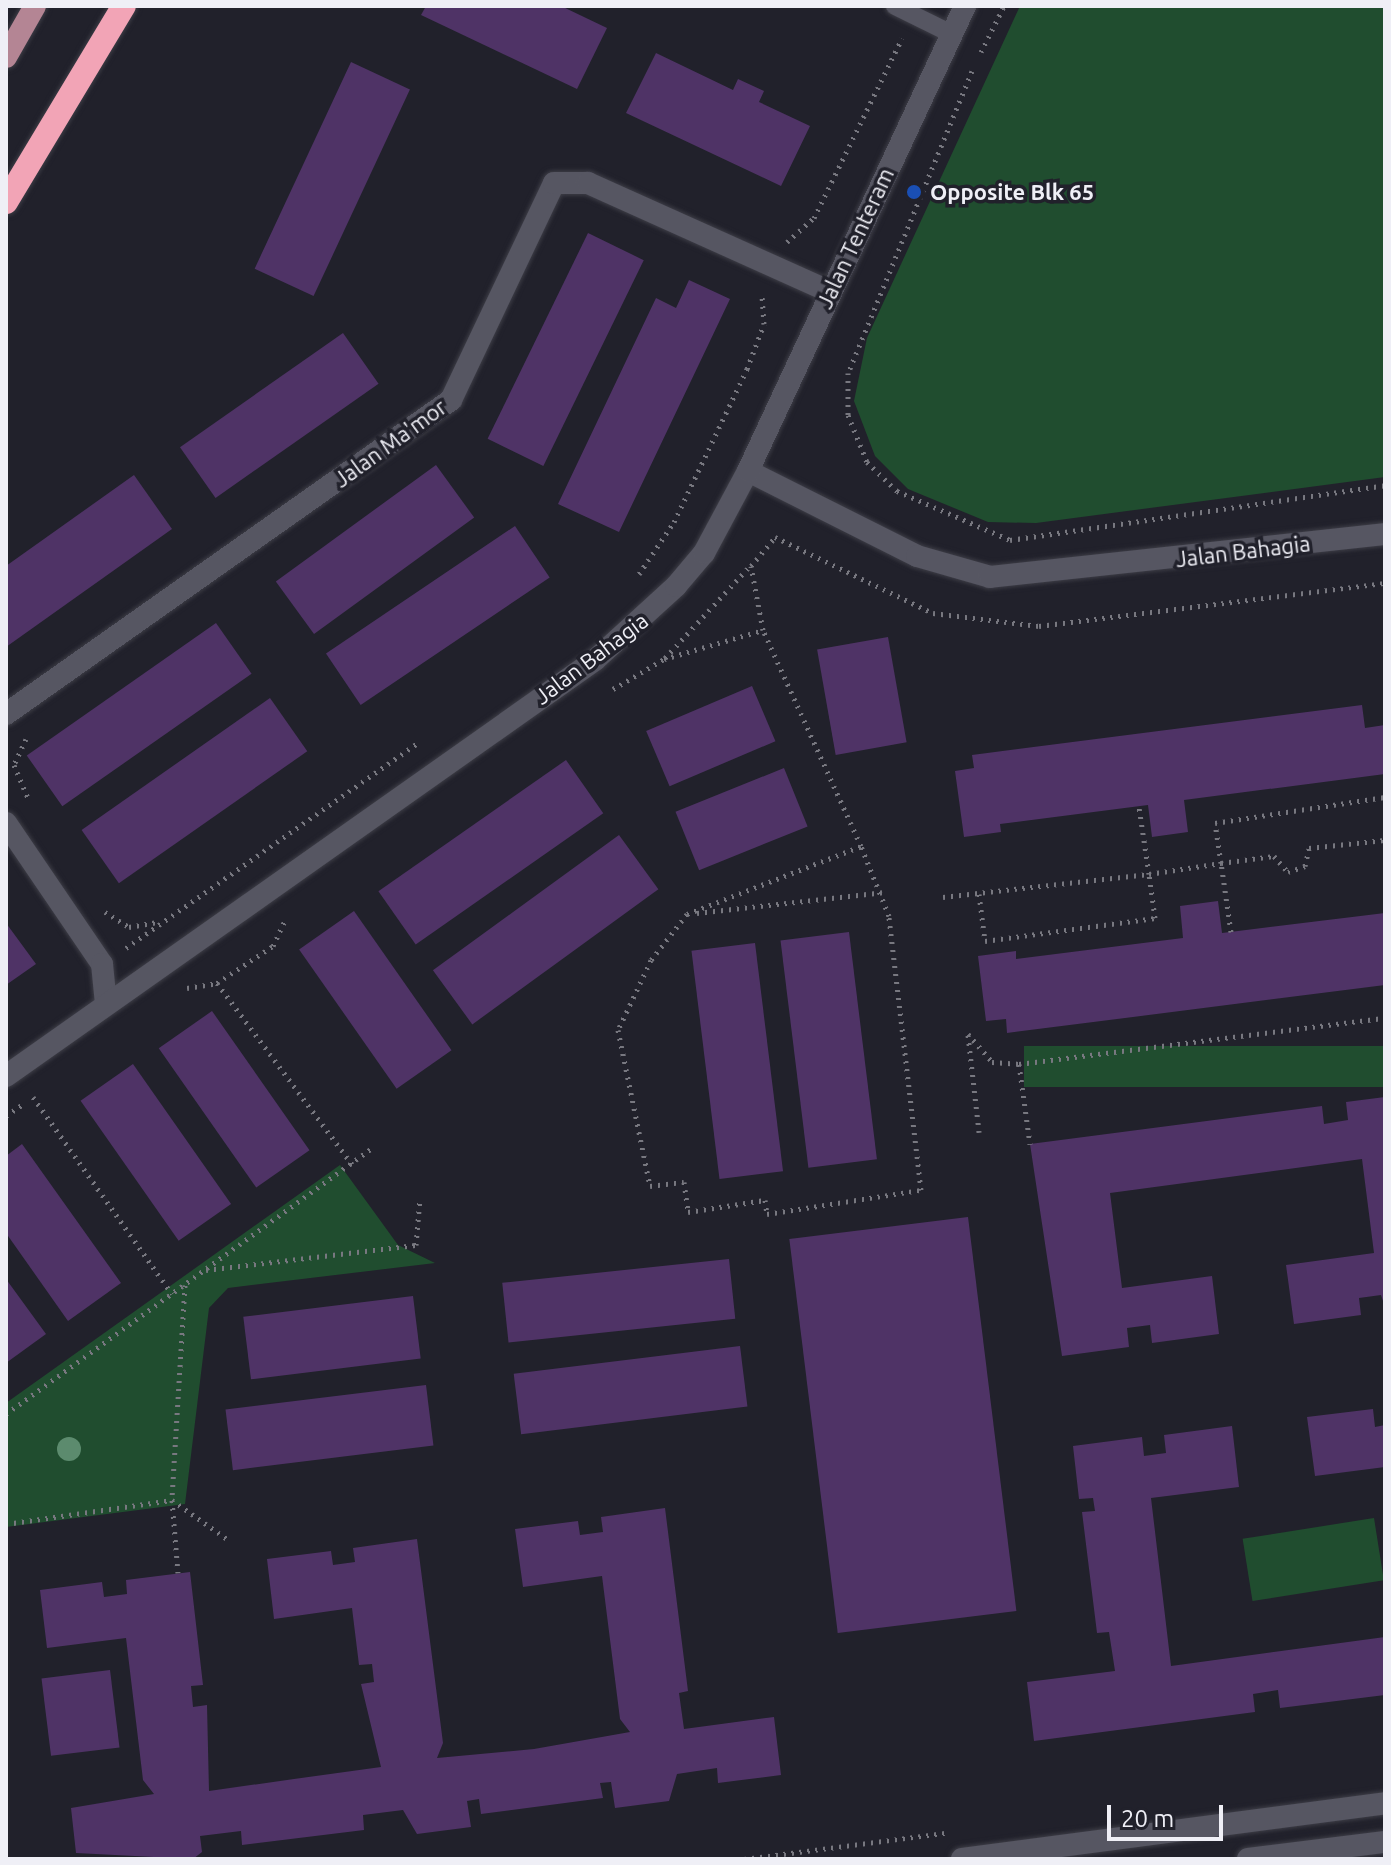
<!DOCTYPE html>
<html>
<head>
<meta charset="utf-8">
<style>
  body { margin:0 }
  #map { position:relative; width:1391px; height:1865px; overflow:hidden; background:#21212b; font-family:Ubuntu,sans-serif }
  div>[style] { position:absolute }
  .green>* { inset:0; background:#204d2f; transform-origin:0 0 }
  .building>* { inset:0; background:#4f3366; transform-origin:0 0 }
  .path>* { height:5px; margin-top:-2.5px; transform-origin:0; background:repeating-linear-gradient(90deg,#787880 0 2px,transparent 0 8px) }
  .roads { filter:drop-shadow(0 0 2px #3d3d46) drop-shadow(0 0 2px #3d3d46) }
  .service>* { height:18px; margin:-9px; padding:0 9px; transform-origin:9px; border-radius:9px; background:#565662 }
  .minor>* { height:22px; margin:-11px; padding:0 11px; transform-origin:11px; border-radius:11px; background:#565662 }
  .primary>* { height:22px; margin:-11px; padding:0 11px; transform-origin:11px; border-radius:11px; background:#b48594 }
  .motorway>* { height:24px; margin:-12px; padding:0 12px; transform-origin:12px; border-radius:12px; background:#f2a4b6 }
  .trees>* { width:24px; height:24px; margin:-12px; border-radius:50%; background:#5c8b6e }
  .dots>* { width:22px; height:22px; translate:-50% -50%; box-sizing:border-box; border:4px solid #21212b; border-radius:50% }
  span { translate:-50% -50%; white-space:nowrap; text-align:center; line-height:1.15; -webkit-text-stroke:7px #21212b; paint-order:stroke }
  .poi-label { font-size:22px; color:#efeff6; font-weight:700 }
  .left { translate:0 -50%; text-align:left }
  .street-label { font-size:22px; color:#efeff6 }
  .frame { position:absolute; inset:0; border:8px solid #efeff6; pointer-events:none }
  .scale { position:absolute; left:1107px; top:1805px; width:116px; height:36px; box-sizing:border-box; border:4px solid #efeff6; border-top:0; padding-left:10px; font-size:24px; line-height:28px; white-space:nowrap; color:#efeff6; -webkit-text-stroke:6px #21212b; paint-order:stroke }
</style>
</head>
<body>
<div id="map">
  <div class="green">
    <i style="clip-path:polygon(1020px 6px,1385px 6px,1385px 477px,1036px 523px,988px 522px,908px 489px,875px 456px,854px 401px,867px 338px)"></i>
    <i style="left:1385px;top:1046px;width:41px;height:361px;rotate:90deg"></i>
    <i style="clip-path:polygon(340px 1165px,398px 1245px,435px 1263px,228px 1288px,209px 1308px,185px 1504px,6px 1527px,6px 1403px)"></i>
    <i style="left:1374px;top:1518px;width:63px;height:133px;rotate:81deg"></i>
  </div>
  <div class="building">
    <i style="clip-path:polygon(426px 6px,561px 6px,607px 28px,577px 89px,421px 15px)"></i>
    <i style="clip-path:polygon(656px 53px,733px 90px,738px 79px,764px 91px,759px 102px,810px 126px,781px 186px,626px 113px)"></i>
    <i style="left:351px;top:62px;width:65px;height:228px;rotate:25deg"></i>
    <i style="left:588px;top:233px;width:62px;height:229px;rotate:26deg"></i>
    <i style="clip-path:polygon(689px 280px,730px 299px,619px 532px,558px 504px,656px 298px,676px 308px)"></i>
    <i style="left:343px;top:333px;width:62px;height:199px;rotate:55deg"></i>
    <i style="left:436px;top:465px;width:65px;height:198px;rotate:54deg"></i>
    <i style="clip-path:polygon(134px 475px,172px 529px,6px 647px,6px 566px)"></i>
    <i style="left:515px;top:526px;width:62px;height:228px;rotate:56deg"></i>
    <i style="left:216px;top:623px;width:62px;height:231px;rotate:55deg"></i>
    <i style="left:888px;top:637px;width:107px;height:72px;rotate:80deg"></i>
    <i style="left:752px;top:686px;width:60px;height:115px;rotate:67deg"></i>
    <i style="left:270px;top:698px;width:65px;height:230px;rotate:55deg"></i>
    <i style="clip-path:polygon(1362px 705px,1365px 728px,1385px 725px,1385px 774px,1184px 800px,1188px 832px,1152px 837px,1148px 805px,1000px 824px,1001px 832px,964px 837px,955px 771px,974px 768px,972px 755px)"></i>
    <i style="left:566px;top:760px;width:65px;height:229px;rotate:55deg"></i>
    <i style="left:784px;top:768px;width:63px;height:117px;rotate:68deg"></i>
    <i style="left:619px;top:835px;width:67px;height:230px;rotate:54deg"></i>
    <i style="clip-path:polygon(1218px 901px,1222px 933px,1385px 913px,1385px 985px,1007px 1033px,1006px 1019px,986px 1021px,978px 956px,1016px 951px,1016px 959px,1183px 938px,1180px 906px)"></i>
    <i style="left:354px;top:911px;width:170px;height:67px;rotate:55deg"></i>
    <i style="clip-path:polygon(6px 923px,36px 964px,6px 985px)"></i>
    <i style="left:849px;top:932px;width:229px;height:69px;rotate:83deg"></i>
    <i style="left:755px;top:943px;width:230px;height:64px;rotate:83deg"></i>
    <i style="left:212px;top:1011px;width:170px;height:65px;rotate:55deg"></i>
    <i style="left:133px;top:1064px;width:171px;height:64px;rotate:55deg"></i>
    <i style="clip-path:polygon(1385px 1097px,1385px 1307px,1381px 1295px,1359px 1298px,1361px 1315px,1294px 1324px,1286px 1265px,1374px 1253px,1362px 1159px,1110px 1193px,1122px 1288px,1212px 1276px,1219px 1334px,1152px 1343px,1150px 1325px,1127px 1328px,1129px 1347px,1062px 1356px,1030px 1144px,1322px 1106px,1324px 1124px,1348px 1120px,1346px 1102px)"></i>
    <i style="clip-path:polygon(22px 1144px,121px 1283px,68px 1321px,6px 1233px,6px 1156px)"></i>
    <i style="left:968px;top:1217px;width:397px;height:180px;rotate:83deg"></i>
    <i style="left:729px;top:1259px;width:60px;height:228px;rotate:84deg"></i>
    <i style="clip-path:polygon(6px 1279px,46px 1334px,6px 1363px)"></i>
    <i style="left:413px;top:1296px;width:63px;height:171px;rotate:83deg"></i>
    <i style="left:740px;top:1346px;width:61px;height:228px;rotate:83deg"></i>
    <i style="left:426px;top:1385px;width:61px;height:202px;rotate:83deg"></i>
    <i style="clip-path:polygon(1373px 1409px,1375px 1427px,1385px 1425px,1385px 1467px,1315px 1476px,1307px 1417px)"></i>
    <i style="clip-path:polygon(1232px 1426px,1239px 1487px,1151px 1498px,1171px 1666px,1385px 1637px,1385px 1695px,1280px 1708px,1278px 1690px,1253px 1694px,1255px 1712px,1034px 1741px,1027px 1682px,1115px 1671px,1109px 1632px,1097px 1633px,1082px 1512px,1095px 1511px,1093px 1498px,1079px 1499px,1073px 1446px,1142px 1437px,1144px 1456px,1166px 1453px,1164px 1435px)"></i>
    <i style="clip-path:polygon(665px 1508px,688px 1691px,679px 1693px,684px 1729px,774px 1717px,781px 1775px,718px 1783px,717px 1768px,677px 1774px,669px 1801px,615px 1808px,611px 1782px,600px 1783px,603px 1798px,481px 1814px,479px 1799px,467px 1801px,471px 1827px,417px 1834px,403px 1810px,363px 1815px,364px 1830px,242px 1845px,241px 1831px,200px 1836px,202px 1852px,193px 1859px,76px 1853px,71px 1808px,154px 1794px,143px 1780px,126px 1638px,47px 1648px,40px 1590px,102px 1582px,104px 1597px,127px 1594px,126px 1580px,190px 1572px,203px 1685px,191px 1686px,193px 1707px,207px 1705px,209px 1791px,294px 1779px,381px 1767px,361px 1684px,374px 1682px,372px 1664px,359px 1665px,352px 1608px,274px 1619px,267px 1559px,331px 1551px,333px 1565px,355px 1562px,353px 1548px,417px 1539px,443px 1743px,437px 1758px,534px 1749px,630px 1732px,620px 1719px,602px 1576px,523px 1587px,515px 1529px,578px 1521px,580px 1535px,603px 1532px,601px 1517px)"></i>
    <i style="left:110px;top:1670px;width:78px;height:69px;rotate:83deg"></i>
  </div>
  <div class="path">
    <i style="left:981px;top:52px;width:51px;rotate:-63.4deg"></i>
    <i style="left:972px;top:71px;width:326px;rotate:112.3deg"></i>
    <i style="left:848px;top:373px;width:42px;rotate:90deg"></i>
    <i style="left:848px;top:415px;width:51px;rotate:68deg"></i>
    <i style="left:867px;top:462px;width:42px;rotate:44deg"></i>
    <i style="left:897px;top:491px;width:123px;rotate:23.4deg"></i>
    <i style="left:1010px;top:540px;width:379px;rotate:-8.3deg"></i>
    <i style="left:787px;top:242px;width:36px;rotate:-42deg"></i>
    <i style="left:814px;top:218px;width:200px;rotate:-63.9deg"></i>
    <i style="left:639px;top:574px;width:63px;rotate:-56.1deg"></i>
    <i style="left:674px;top:522px;width:170px;rotate:-64.5deg"></i>
    <i style="left:747px;top:369px;width:48px;rotate:-69.3deg"></i>
    <i style="left:764px;top:324px;width:29px;rotate:-94deg"></i>
    <i style="left:665px;top:658px;width:125px;rotate:-47.3deg"></i>
    <i style="left:613px;top:689px;width:59px;rotate:-30.5deg"></i>
    <i style="left:664px;top:659px;width:103px;rotate:-16.3deg"></i>
    <i style="left:26px;top:739px;width:29px;rotate:115deg"></i>
    <i style="left:14px;top:765px;width:36px;rotate:67deg"></i>
    <i style="left:979px;top:894px;width:47px;rotate:82.7deg"></i>
    <i style="left:985px;top:941px;width:172px;rotate:-7.7deg"></i>
    <i style="left:1155px;top:918px;width:44px;rotate:-97.8deg"></i>
    <i style="left:1149px;top:874px;width:73px;rotate:-8.7deg"></i>
    <i style="left:1221px;top:863px;width:40px;rotate:-98.5deg"></i>
    <i style="left:1215px;top:823px;width:172px;rotate:-8.7deg"></i>
    <i style="left:943px;top:897px;width:207px;rotate:-6.4deg"></i>
    <i style="left:1149px;top:874px;width:68px;rotate:-98.5deg"></i>
    <i style="left:105px;top:912px;width:28px;rotate:32deg"></i>
    <i style="left:129px;top:927px;width:29px;rotate:-10deg"></i>
    <i style="left:697px;top:913px;width:187px;rotate:-6.4deg"></i>
    <i style="left:687px;top:914px;width:187px;rotate:-21.3deg"></i>
    <i style="left:861px;top:846px;width:237px;rotate:-114.4deg"></i>
    <i style="left:763px;top:630px;width:65px;rotate:-100.6deg"></i>
    <i style="left:751px;top:566px;width:38px;rotate:-50deg"></i>
    <i style="left:775px;top:537px;width:175px;rotate:25.7deg"></i>
    <i style="left:933px;top:613px;width:107px;rotate:7deg"></i>
    <i style="left:1039px;top:626px;width:349px;rotate:-7.1deg"></i>
    <i style="left:687px;top:914px;width:58px;rotate:128deg"></i>
    <i style="left:651px;top:960px;width:77px;rotate:115.2deg"></i>
    <i style="left:618px;top:1030px;width:159px;rotate:78.4deg"></i>
    <i style="left:650px;top:1186px;width:34px;rotate:-7deg"></i>
    <i style="left:684px;top:1182px;width:30px;rotate:82deg"></i>
    <i style="left:688px;top:1212px;width:78px;rotate:-8.9deg"></i>
    <i style="left:765px;top:1200px;width:14px;rotate:82deg"></i>
    <i style="left:767px;top:1214px;width:156px;rotate:-8.9deg"></i>
    <i style="left:921px;top:1190px;width:276px;rotate:-96.7deg"></i>
    <i style="left:889px;top:916px;width:75px;rotate:-111.8deg"></i>
    <i style="left:1231px;top:932px;width:70px;rotate:-98.2deg"></i>
    <i style="left:1221px;top:863px;width:53px;rotate:-7.5deg"></i>
    <i style="left:1274px;top:856px;width:21px;rotate:49deg"></i>
    <i style="left:1288px;top:872px;width:18px;rotate:-19deg"></i>
    <i style="left:1305px;top:866px;width:18px;rotate:-77deg"></i>
    <i style="left:1309px;top:848px;width:76px;rotate:-6deg"></i>
    <i style="left:126px;top:948px;width:358px;rotate:-35.1deg"></i>
    <i style="left:217px;top:983px;width:226px;rotate:53.3deg"></i>
    <i style="left:187px;top:988px;width:30px;rotate:-9deg"></i>
    <i style="left:217px;top:983px;width:67px;rotate:-33.5deg"></i>
    <i style="left:273px;top:946px;width:29px;rotate:-65deg"></i>
    <i style="left:968px;top:1034px;width:37px;rotate:49deg"></i>
    <i style="left:992px;top:1062px;width:27px;rotate:4deg"></i>
    <i style="left:1019px;top:1064px;width:369px;rotate:-7.2deg"></i>
    <i style="left:968px;top:1035px;width:98px;rotate:83.5deg"></i>
    <i style="left:1019px;top:1064px;width:81px;rotate:82.2deg"></i>
    <i style="left:33px;top:1097px;width:241px;rotate:54.8deg"></i>
    <i style="left:6px;top:1116px;width:19px;rotate:-35deg"></i>
    <i style="left:206px;top:1270px;width:211px;rotate:-6.8deg"></i>
    <i style="left:416px;top:1245px;width:47px;rotate:-85.1deg"></i>
    <i style="left:185px;top:1285px;width:215px;rotate:93.5deg"></i>
    <i style="left:172px;top:1500px;width:71px;rotate:35.3deg"></i>
    <i style="left:6px;top:1414px;width:452px;rotate:-36deg"></i>
    <i style="left:6px;top:1524px;width:168px;rotate:-8.2deg"></i>
    <i style="left:172px;top:1500px;width:73px;rotate:85.3deg"></i>
    <i style="left:744px;top:1859px;width:203px;rotate:-7.4deg"></i>
  </div>
  <div class="roads">
    <div class="service">
      <i style="left:895px;top:6px;width:64px;rotate:26.2deg"></i>
    </div>
    <div class="minor">
      <i style="left:748px;top:471px;width:189px;rotate:26.7deg"></i>
      <i style="left:917px;top:556px;width:76px;rotate:16deg"></i>
      <i style="left:990px;top:577px;width:397px;rotate:-6.2deg"></i>
      <i style="left:6px;top:714px;width:545px;rotate:-35.21deg"></i>
      <i style="left:451px;top:400px;width:240px;rotate:-64.6deg"></i>
      <i style="left:554px;top:183px;width:34px"></i>
      <i style="left:588px;top:183px;width:265px;rotate:24.2deg"></i>
      <i style="left:6px;top:823px;width:171px;rotate:55.8deg"></i>
      <i style="left:102px;top:964px;width:40px;rotate:84.3deg"></i>
      <i style="left:6px;top:1076px;width:721px;rotate:-35.23deg"></i>
      <i style="left:595px;top:660px;width:110px;rotate:-42.4deg"></i>
      <i style="left:676px;top:586px;width:43px;rotate:-49.7deg"></i>
      <i style="left:704px;top:553px;width:93px;rotate:-61.8deg"></i>
      <i style="left:748px;top:471px;width:513px;rotate:-64.98deg"></i>
      <i style="left:962px;top:1859px;width:427px;rotate:-7.5deg"></i>
      <i style="left:1248px;top:1859px;width:138px;rotate:-7.1deg"></i>
    </div>
    <div class="primary">
      <i style="left:6px;top:57px;width:59px;rotate:-60.4deg"></i>
    </div>
    <div class="motorway">
      <i style="left:6px;top:202px;width:229px;rotate:-59deg"></i>
    </div>
  </div>
  <div class="trees">
    <i style="left:69px;top:1449px"></i>
  </div>
  <div class="dots">
    <i style="left:914px;top:192px;background:#1a4fb4"></i>
  </div>
  <div class="poi-label">
    <span class="left" style="left:930px;top:192px">Opposite Blk 65</span>
  </div>
  <div class="street-label">
    <span style="left:855px;top:238px;rotate:-65deg">Jalan Tenteram</span>
    <span style="left:390px;top:443px;rotate:-36deg">Jalan Ma'mor</span>
    <span style="left:1243px;top:551px;rotate:-7deg">Jalan Bahagia</span>
    <span style="left:591px;top:658px;rotate:-37deg">Jalan Bahagia</span>
  </div>
  <div class="frame"></div>
  <div class="scale">20 m</div>
</div>
</body>
</html>
